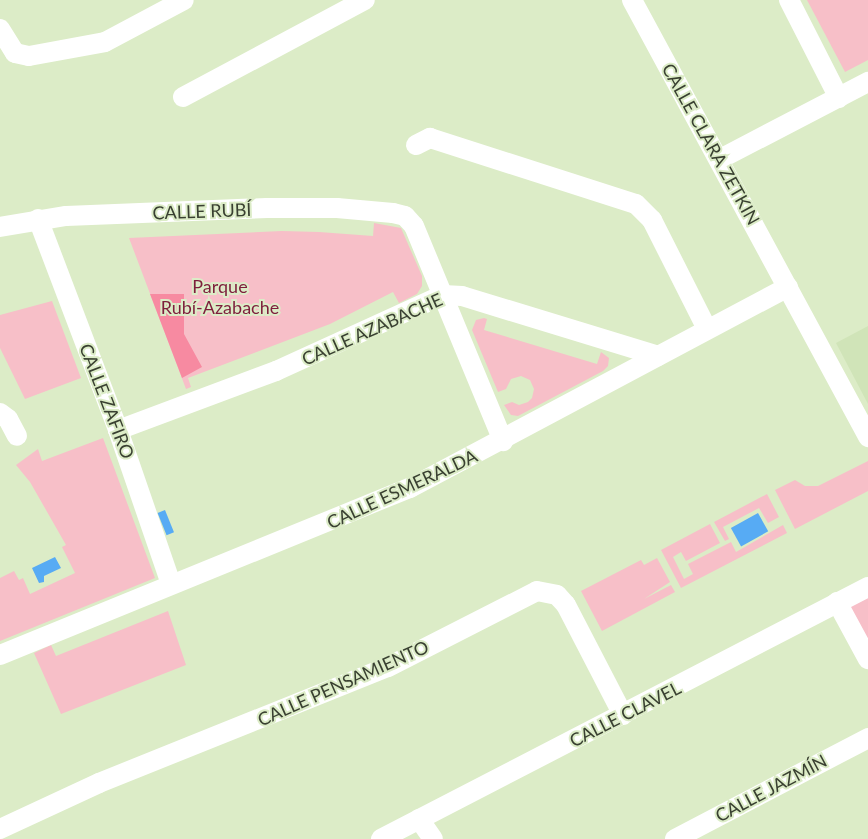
<!DOCTYPE html>
<html>
<head>
<meta charset="utf-8">
<style>
  body { margin:0 }
  #map { position:relative; width:868px; height:839px; overflow:hidden; background:#dcecc7; font-family:Lato,sans-serif }
  div>[style] { position:absolute }
  .built>* { inset:0; background:#d0e4b8 }
  .green>* { inset:0; background:#f7bfc8 }
  .forest>* { inset:0; background:#f78aa1 }
  .water>* { inset:0; background:#57abf4; transform-origin:0 0 }
  .street>* { height:20px; margin:-10px; padding:0 10px; transform-origin:10px; border-radius:10px; background:#fff }
  span { translate:-50% -50%; white-space:nowrap; text-align:center; line-height:1.15; -webkit-text-stroke:4px #dcecc7; paint-order:stroke }
  .street-label { font-size:18px; color:#394031 }
  .park-label { font-size:18px; color:#7e1e3c }
</style>
</head>
<body>
<div id="map">
  <div class="built">
    <i style="clip-path:polygon(868px 326px,868px 404px,836px 343px)"></i>
  </div>
  <div class="green">
    <i style="clip-path:polygon(807px 0,868px 0,868px 60px,845px 72px)"></i>
    <i style="clip-path:polygon(374px 223px,401px 228px,422px 276px,422px 286px,417px 294px,399px 303px,393px 292px,330px 324px,188px 378px,191px 387px,186px 389px,129px 238px,282px 231px,319px 232px,373px 236px)"></i>
    <i style="clip-path:polygon(52px 301px,81px 378px,25px 399px,0 348px,0 315px)"></i>
    <i style="clip-path:polygon(484px 318px,487px 319px,484px 330px,597px 364px,601px 352px,609px 358px,608px 366px,603px 371px,518px 416px,511px 415px,504px 405px,512px 402px,519px 405px,528px 402px,532px 398px,534px 389px,530px 380px,521px 376px,511px 379px,506px 389px,498px 392px,472px 330px,476px 320px)"></i>
    <i style="clip-path:polygon(103px 438px,155px 578px,0 641px,0 578px,14px 571px,19px 580px,23px 578px,30px 594px,75px 573px,62px 547px,66px 545px,30px 482px,16px 465px,38px 449px,42px 461px)"></i>
    <i style="clip-path:polygon(868px 461px,868px 491px,795px 529px,775px 490px,795px 480px,805px 486px,818px 486px)"></i>
    <i style="clip-path:polygon(767px 494px,779px 517px,768px 523px,759px 508px,723px 527px,729px 539px,725px 541px,714px 522px)"></i>
    <i style="clip-path:polygon(710px 524px,720px 543px,686px 561px,681px 552px,673px 557px,684px 579px,693px 574px,688px 564px,731px 542px,736px 552px,783px 525px,787px 533px,681px 588px,661px 550px)"></i>
    <i style="clip-path:polygon(657px 558px,670px 582px,644px 599px,671px 585px,675px 592px,602px 631px,581px 591px,641px 560px,644px 565px)"></i>
    <i style="clip-path:polygon(868px 587px,868px 659px,838px 602px)"></i>
    <i style="clip-path:polygon(168px 611px,186px 665px,61px 714px,34px 653px,51px 645px,56px 656px)"></i>
  </div>
  <div class="forest">
    <i style="clip-path:polygon(150px 294px,184px 294px,184px 334px,202px 367px,182px 378px)"></i>
  </div>
  <div class="water">
    <i style="left:165px;top:510px;width:24px;height:8px;rotate:68deg"></i>
    <i style="left:758px;top:513px;width:21px;height:31px;rotate:61deg"></i>
    <i style="clip-path:polygon(55px 557px,61px 568px,44px 576px,44px 582px,39px 583px,32px 568px)"></i>
  </div>
  <div class="street">
    <i style="left:632px;top:0;width:497px;rotate:61.6deg"></i>
    <i style="left:789px;top:0;width:110px;rotate:63deg"></i>
    <i style="left:0;top:29px;width:28px;rotate:58deg"></i>
    <i style="left:15px;top:53px;width:14px;rotate:12deg"></i>
    <i style="left:29px;top:56px;width:77px;rotate:-10.4deg"></i>
    <i style="left:105px;top:42px;width:89px;rotate:-28deg"></i>
    <i style="left:183px;top:97px;width:206px;rotate:-28.1deg"></i>
    <i style="left:416px;top:145px;width:16px;rotate:-27deg"></i>
    <i style="left:430px;top:138px;width:216px;rotate:17.8deg"></i>
    <i style="left:636px;top:204px;width:23px;rotate:45deg"></i>
    <i style="left:652px;top:220px;width:122px;rotate:63.2deg"></i>
    <i style="left:720px;top:159px;width:167px;rotate:-27.5deg"></i>
    <i style="left:38px;top:219px;width:226px;rotate:69.2deg"></i>
    <i style="left:118px;top:430px;width:163px;rotate:71deg"></i>
    <i style="left:0;top:227px;width:67px;rotate:-9.5deg"></i>
    <i style="left:66px;top:216px;width:201px;rotate:-2.3deg"></i>
    <i style="left:267px;top:208px;width:70px"></i>
    <i style="left:337px;top:208px;width:56px;rotate:5.1deg"></i>
    <i style="left:393px;top:213px;width:12px;rotate:14deg"></i>
    <i style="left:405px;top:216px;width:13px;rotate:48deg"></i>
    <i style="left:414px;top:226px;width:233px;rotate:67.5deg"></i>
    <i style="left:0;top:413px;width:10px;rotate:37deg"></i>
    <i style="left:8px;top:419px;width:19px;rotate:62deg"></i>
    <i style="left:118px;top:430px;width:169px;rotate:-20.5deg"></i>
    <i style="left:276px;top:371px;width:183px;rotate:-24.5deg"></i>
    <i style="left:443px;top:295px;width:19px;rotate:3deg"></i>
    <i style="left:462px;top:296px;width:205px;rotate:17deg"></i>
    <i style="left:837px;top:602px;width:65px;rotate:61.5deg"></i>
    <i style="left:0;top:655px;width:443px;rotate:-22.2deg"></i>
    <i style="left:410px;top:488px;width:428px;rotate:-28deg"></i>
    <i style="left:419px;top:819px;width:24px;rotate:55deg"></i>
    <i style="left:0;top:829px;width:109px;rotate:-24.9deg"></i>
    <i style="left:99px;top:783px;width:311px;rotate:-21.9deg"></i>
    <i style="left:388px;top:667px;width:167px;rotate:-27deg"></i>
    <i style="left:537px;top:591px;width:20px;rotate:11deg"></i>
    <i style="left:557px;top:595px;width:13px;rotate:48deg"></i>
    <i style="left:566px;top:605px;width:124px;rotate:62.6deg"></i>
    <i style="left:381px;top:839px;width:548px;rotate:-27.36deg"></i>
    <i style="left:675px;top:839px;width:218px;rotate:-27.6deg"></i>
  </div>
  <div class="street-label">
    <span style="left:711px;top:144px;rotate:61deg">CALLE CLARA ZETKIN</span>
    <span style="left:202px;top:211px;rotate:-2deg">CALLE RUBÍ</span>
    <span style="left:372px;top:329px;rotate:-24deg">CALLE AZABACHE</span>
    <span style="left:107px;top:401px;rotate:69deg">CALLE ZAFIRO</span>
    <span style="left:402px;top:489px;rotate:-25deg">CALLE ESMERALDA</span>
    <span style="left:343px;top:683px;rotate:-24deg">CALLE PENSAMIENTO</span>
    <span style="left:625px;top:714px;rotate:-27deg">CALLE CLAVEL</span>
    <span style="left:771px;top:788px;rotate:-28deg">CALLE JAZMÍN</span>
  </div>
  <div class="park-label">
    <span style="left:220px;top:297px">Parque<br>Rubí-Azabache</span>
  </div>
</div>
</body>
</html>
